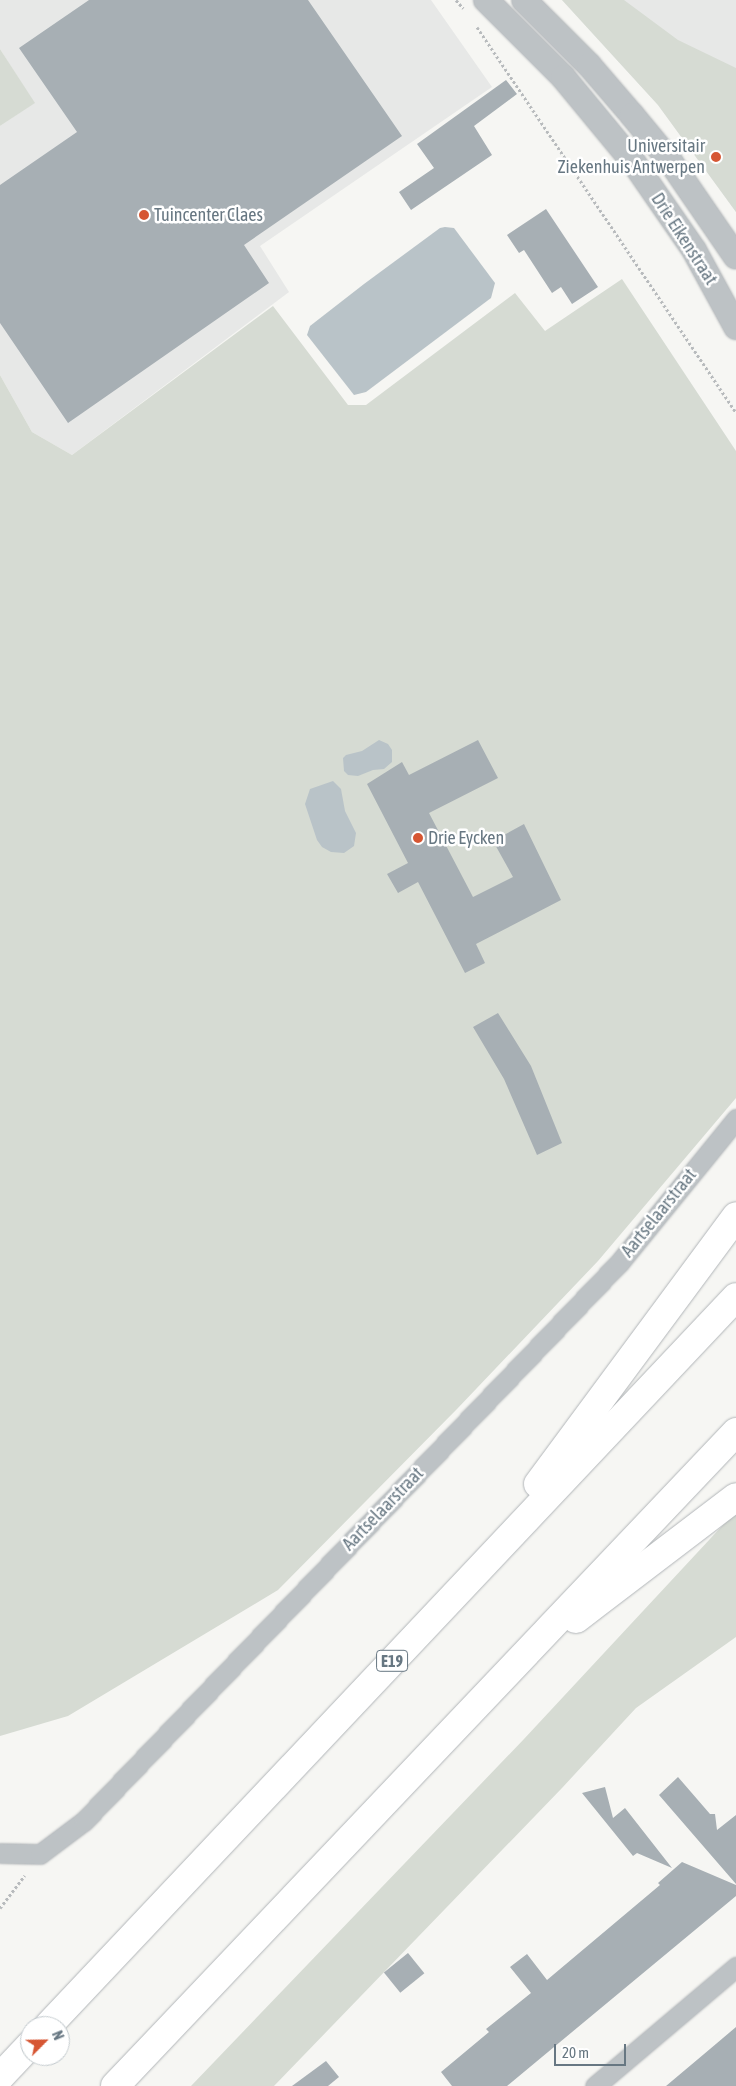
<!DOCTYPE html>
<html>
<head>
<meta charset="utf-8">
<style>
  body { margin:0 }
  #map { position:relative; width:736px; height:2086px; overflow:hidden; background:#f6f6f3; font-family:"Asap Condensed",sans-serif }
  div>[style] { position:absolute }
  .built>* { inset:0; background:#e7e8e7 }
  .green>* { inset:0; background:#d6dbd3 }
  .water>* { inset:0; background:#b9c3c8 }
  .building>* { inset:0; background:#a7afb4; transform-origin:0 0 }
  .path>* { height:3px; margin-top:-1.5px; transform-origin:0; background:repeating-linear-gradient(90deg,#b8bbbd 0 2.5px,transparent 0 5px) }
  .roads { filter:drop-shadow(0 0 1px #b1b5b8) drop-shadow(0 0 1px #b1b5b8) }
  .minor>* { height:19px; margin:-9.5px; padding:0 9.5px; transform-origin:9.5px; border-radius:9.5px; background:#bdc2c5 }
  .tertiary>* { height:24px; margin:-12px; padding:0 12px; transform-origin:12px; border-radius:12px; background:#bdc2c5 }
  .motorway>* { height:28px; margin:-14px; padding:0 14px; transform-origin:14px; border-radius:14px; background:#fff }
  .dots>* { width:14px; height:14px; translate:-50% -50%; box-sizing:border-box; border:2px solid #fff; border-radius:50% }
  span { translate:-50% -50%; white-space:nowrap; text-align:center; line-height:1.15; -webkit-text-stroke:5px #fff; paint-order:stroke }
  .shield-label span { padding:1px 4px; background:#fff; border:1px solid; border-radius:4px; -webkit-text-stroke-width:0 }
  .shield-label { font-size:16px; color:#677782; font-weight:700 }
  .poi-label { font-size:18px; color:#677782 }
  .right { translate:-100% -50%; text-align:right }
  .left { translate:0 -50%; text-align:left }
  .street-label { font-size:18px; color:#677782 }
  .north { position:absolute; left:20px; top:2016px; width:50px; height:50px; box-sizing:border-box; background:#fff; border:1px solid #c2c9cd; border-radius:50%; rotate:67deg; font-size:14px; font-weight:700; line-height:20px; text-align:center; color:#677782 }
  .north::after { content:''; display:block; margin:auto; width:18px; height:22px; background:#d65633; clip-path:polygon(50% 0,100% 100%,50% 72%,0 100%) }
  .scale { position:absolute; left:554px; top:2044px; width:72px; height:22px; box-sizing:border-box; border:2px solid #677782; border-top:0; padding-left:6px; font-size:15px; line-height:18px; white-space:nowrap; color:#677782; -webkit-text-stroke:4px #fff; paint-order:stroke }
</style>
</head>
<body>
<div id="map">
  <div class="built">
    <i style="clip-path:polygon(0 0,431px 0,492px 87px,260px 246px,289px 292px,72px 455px,32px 432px,0 375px,0 126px,34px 103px,0 49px)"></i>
    <i style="clip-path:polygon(562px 0,736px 0,736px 212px,658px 105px)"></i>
  </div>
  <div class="green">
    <i style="clip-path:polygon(562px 0,624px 0,678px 40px,736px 68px,736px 212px,658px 105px)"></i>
    <i style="clip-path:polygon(0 49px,35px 103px,0 126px)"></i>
    <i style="clip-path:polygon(622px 279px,736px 451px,736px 1098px,598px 1261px,457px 1409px,278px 1590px,68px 1716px,0 1736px,0 375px,32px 432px,72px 455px,273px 306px,348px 405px,366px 405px,515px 293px,545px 331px)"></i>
    <i style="clip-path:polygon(736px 1511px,736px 1637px,636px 1708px,562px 1788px,274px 2086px,191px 2086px,524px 1739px)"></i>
  </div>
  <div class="water">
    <i style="clip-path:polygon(445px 227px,454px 228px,495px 283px,491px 298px,366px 392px,354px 395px,307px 335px,310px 326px,364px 284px,440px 228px)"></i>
    <i style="clip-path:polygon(379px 740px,388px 744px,392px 750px,392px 762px,384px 769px,373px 770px,358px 776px,348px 775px,344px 771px,343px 758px,346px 755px,362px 751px)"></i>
    <i style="clip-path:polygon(333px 781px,341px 789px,345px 811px,356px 833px,354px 846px,344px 853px,331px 852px,322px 847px,317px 840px,305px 804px,310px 789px)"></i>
  </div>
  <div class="building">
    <i style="clip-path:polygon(89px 0,308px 0,402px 136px,244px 245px,269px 283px,68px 423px,0 323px,0 185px,77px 132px,19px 48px)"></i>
    <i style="clip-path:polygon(506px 80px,517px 94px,474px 126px,492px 155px,411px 210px,399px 192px,434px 168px,417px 144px)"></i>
    <i style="clip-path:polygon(546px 209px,598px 287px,572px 304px,561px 287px,552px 293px,524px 250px,519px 253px,507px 235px)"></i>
    <i style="clip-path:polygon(478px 740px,498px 778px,429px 813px,473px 897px,513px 877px,493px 841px,524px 824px,561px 900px,476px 944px,485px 963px,465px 973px,418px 882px,398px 893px,387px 874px,408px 863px,367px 784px,402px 762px,409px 775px)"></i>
    <i style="clip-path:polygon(498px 1013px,531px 1066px,562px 1143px,537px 1155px,504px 1079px,473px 1027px)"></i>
    <i style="clip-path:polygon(678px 1777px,710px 1814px,715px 1814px,717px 1830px,736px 1815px,736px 1884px,659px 1795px)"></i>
    <i style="clip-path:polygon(605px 1787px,613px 1818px,625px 1808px,672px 1868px,637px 1853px,633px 1856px,582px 1793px)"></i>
    <i style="clip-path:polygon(682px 1862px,736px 1885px,736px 1896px,507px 2086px,452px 2086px,441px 2072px,489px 2032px,486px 2029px,531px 1993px,510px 1967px,527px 1954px,547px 1980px,660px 1885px,658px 1883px)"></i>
    <i style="left:408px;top:1953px;width:26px;height:31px;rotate:51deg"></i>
    <i style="clip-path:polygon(736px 2027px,736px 2086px,666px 2086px,710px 2049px)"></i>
    <i style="clip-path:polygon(326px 2061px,339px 2077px,328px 2086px,292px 2086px)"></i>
  </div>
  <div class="path">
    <i style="left:456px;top:0;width:11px;rotate:49deg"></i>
    <i style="left:477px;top:27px;width:464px;rotate:56.1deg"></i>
    <i style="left:0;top:1908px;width:41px;rotate:-52.9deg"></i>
  </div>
  <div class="roads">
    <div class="minor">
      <i style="left:0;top:1853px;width:40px;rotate:1.4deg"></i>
      <i style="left:40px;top:1854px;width:55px;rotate:-36.9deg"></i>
      <i style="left:84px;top:1821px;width:773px;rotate:-46.21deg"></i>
      <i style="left:619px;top:1263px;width:186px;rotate:-50.9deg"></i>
      <i style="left:595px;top:2086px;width:185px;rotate:-40.2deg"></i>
    </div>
    <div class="tertiary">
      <i style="left:486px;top:0;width:109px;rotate:45deg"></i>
      <i style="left:563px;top:77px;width:112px;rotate:50.5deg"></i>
      <i style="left:634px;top:163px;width:106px;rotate:55.4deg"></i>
      <i style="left:694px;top:250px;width:88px;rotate:61.4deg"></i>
      <i style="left:524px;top:0;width:92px;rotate:45deg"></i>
      <i style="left:589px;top:65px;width:66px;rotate:49.3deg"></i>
      <i style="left:632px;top:115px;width:60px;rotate:50.4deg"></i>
      <i style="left:670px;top:161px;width:116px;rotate:55.5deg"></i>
    </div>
    <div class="motorway">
      <i style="left:538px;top:1484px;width:333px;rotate:-53.5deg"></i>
      <i style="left:576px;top:1619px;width:201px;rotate:-37.3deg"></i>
      <i style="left:48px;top:2026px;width:1002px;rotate:-46.66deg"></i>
      <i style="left:0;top:2077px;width:44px;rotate:-46.8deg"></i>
      <i style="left:115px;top:2086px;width:902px;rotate:-46.48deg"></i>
    </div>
  </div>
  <div class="dots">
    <i style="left:716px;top:157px;background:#d65633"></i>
    <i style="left:144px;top:215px;background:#d65633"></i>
    <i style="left:418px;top:838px;background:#d65633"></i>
  </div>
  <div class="shield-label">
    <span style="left:392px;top:1661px">E19</span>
  </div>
  <div class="poi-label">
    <span class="right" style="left:705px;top:157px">Universitair<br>Ziekenhuis Antwerpen</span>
    <span class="left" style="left:154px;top:215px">Tuincenter Claes</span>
    <span class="left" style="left:428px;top:838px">Drie Eycken</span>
  </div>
  <div class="street-label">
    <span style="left:684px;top:239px;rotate:57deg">Drie Eikenstraat</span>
    <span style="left:659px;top:1213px;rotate:-51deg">Aartselaarstraat</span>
    <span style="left:383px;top:1509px;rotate:-46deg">Aartselaarstraat</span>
  </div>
  <div class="north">N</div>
  <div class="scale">20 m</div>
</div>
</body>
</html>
